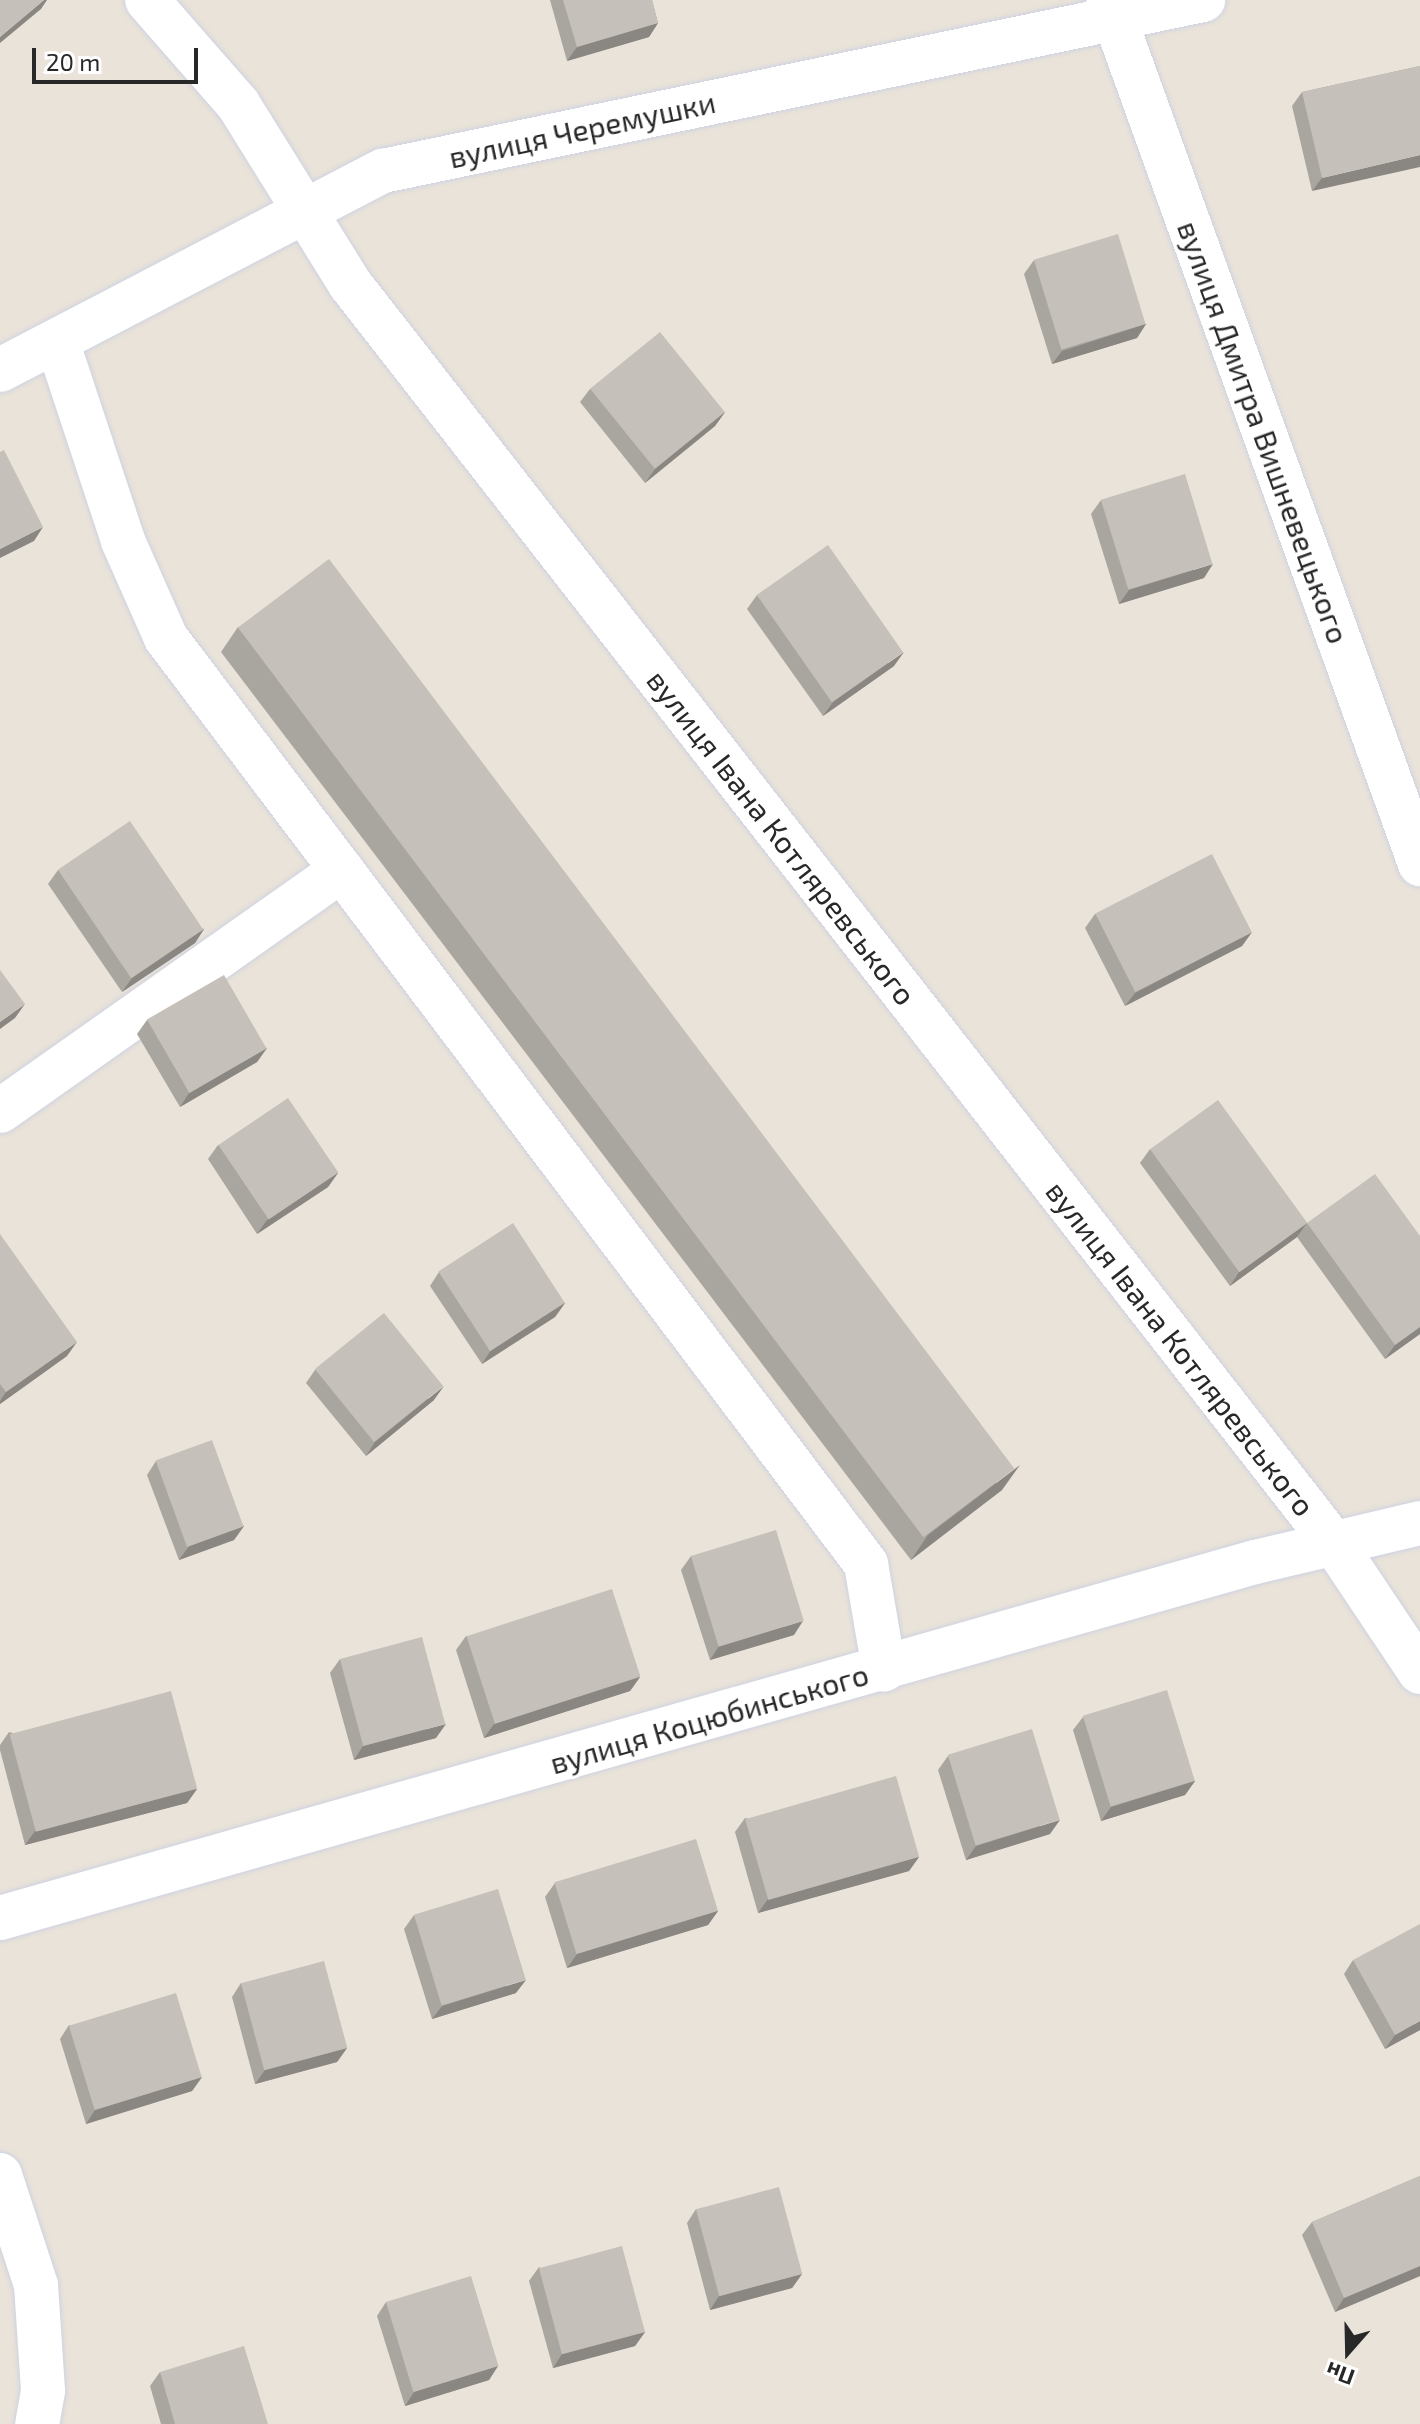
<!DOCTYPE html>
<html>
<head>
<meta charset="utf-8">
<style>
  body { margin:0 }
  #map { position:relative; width:1420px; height:2424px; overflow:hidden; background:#eae3d9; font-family:"Exo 2",sans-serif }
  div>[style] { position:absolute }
  .roads { filter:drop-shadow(0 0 2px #ced2e1) drop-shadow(0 0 2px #ced2e1) }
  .street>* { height:44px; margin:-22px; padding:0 22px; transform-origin:22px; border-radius:22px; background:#fff }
  .secondary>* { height:44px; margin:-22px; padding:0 22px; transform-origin:22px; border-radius:22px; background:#fff }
  .wall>* { inset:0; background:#a9a59f }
  .shaded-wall>* { inset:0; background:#8a8682 }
  .building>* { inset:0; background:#c5c0b9; transform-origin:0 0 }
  span { translate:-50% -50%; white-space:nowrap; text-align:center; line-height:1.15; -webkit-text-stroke:6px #fff; paint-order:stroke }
  .street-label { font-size:30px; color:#282828 }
  .north { position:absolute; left:1308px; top:2312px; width:80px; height:80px; -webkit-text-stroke:6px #fff; paint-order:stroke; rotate:200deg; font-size:22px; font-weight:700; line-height:32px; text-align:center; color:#282828 }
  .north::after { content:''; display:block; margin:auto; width:28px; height:36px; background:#282828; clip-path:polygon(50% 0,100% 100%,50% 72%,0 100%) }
  .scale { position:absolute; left:32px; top:48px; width:166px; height:36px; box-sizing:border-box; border:4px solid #282828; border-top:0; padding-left:10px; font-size:24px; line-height:28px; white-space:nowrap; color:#282828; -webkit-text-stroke:6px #fff; paint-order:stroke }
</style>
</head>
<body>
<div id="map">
  <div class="roads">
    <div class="street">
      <i style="left:1108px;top:0;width:919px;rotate:70.14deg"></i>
      <i style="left:57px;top:341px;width:211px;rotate:71.7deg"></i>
      <i style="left:123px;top:541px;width:106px;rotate:66.1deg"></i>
      <i style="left:166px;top:638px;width:1161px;rotate:52.91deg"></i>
      <i style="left:866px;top:1564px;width:107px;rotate:80.3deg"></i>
      <i style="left:0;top:370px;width:432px;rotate:-27.5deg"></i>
      <i style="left:383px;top:171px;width:838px;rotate:-11.78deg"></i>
      <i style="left:0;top:1111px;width:418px;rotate:-35.2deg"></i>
      <i style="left:0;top:1918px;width:1305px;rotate:-15.84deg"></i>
      <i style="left:1255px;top:1562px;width:170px;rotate:-13.3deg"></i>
      <i style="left:0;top:2175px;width:116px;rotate:71.9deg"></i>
      <i style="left:36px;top:2285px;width:106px;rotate:86.2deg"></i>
      <i style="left:43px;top:2391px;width:34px;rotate:100deg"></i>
    </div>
    <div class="secondary">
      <i style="left:147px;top:0;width:138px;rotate:48.8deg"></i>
      <i style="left:238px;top:104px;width:212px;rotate:58.1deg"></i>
      <i style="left:350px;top:284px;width:1600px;rotate:52.01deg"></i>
      <i style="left:1335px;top:1545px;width:153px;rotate:56.2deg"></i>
    </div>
  </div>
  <div class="wall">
    <i style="clip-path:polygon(550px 0,652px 0,658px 23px,649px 37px,567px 61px)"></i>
    <i style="clip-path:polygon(1420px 66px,1312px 191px,1292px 106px,1302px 92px)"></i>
    <i style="clip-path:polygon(1034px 260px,1146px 324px,1137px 338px,1052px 364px,1024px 274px)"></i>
    <i style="clip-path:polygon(590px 389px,725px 412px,715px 426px,645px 483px,580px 402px)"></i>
    <i style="clip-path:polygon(1101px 500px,1204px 578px,1119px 604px,1091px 514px)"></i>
    <i style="clip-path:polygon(757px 595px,894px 666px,823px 716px,747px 609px)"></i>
    <i style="clip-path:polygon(238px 627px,1002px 1490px,911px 1560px,221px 652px)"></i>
    <i style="clip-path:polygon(58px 870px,204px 929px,195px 943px,122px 992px,48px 884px)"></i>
    <i style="clip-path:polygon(1095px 914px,1252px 932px,1242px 946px,1125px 1006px,1085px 928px)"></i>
    <i style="clip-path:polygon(147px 1020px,267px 1048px,257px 1062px,180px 1107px,137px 1034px)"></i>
    <i style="clip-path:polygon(218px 1145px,338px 1173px,328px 1187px,257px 1234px,208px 1159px)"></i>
    <i style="clip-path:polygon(1150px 1149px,1307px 1223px,1420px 1236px,1420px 1334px,1385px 1359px,1297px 1237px,1230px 1286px,1140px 1163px)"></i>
    <i style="clip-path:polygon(0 1235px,67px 1356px,0 1404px)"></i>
    <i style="clip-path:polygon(439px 1272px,565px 1303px,555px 1317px,482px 1364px,430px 1286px)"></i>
    <i style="clip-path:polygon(315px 1370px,434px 1400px,366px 1456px,306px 1383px)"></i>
    <i style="clip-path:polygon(156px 1461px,244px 1526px,234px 1540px,179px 1560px,147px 1475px)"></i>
    <i style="clip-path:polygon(691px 1556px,794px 1635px,710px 1660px,681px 1570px)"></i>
    <i style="clip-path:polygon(466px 1636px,640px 1677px,630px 1691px,484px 1738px,456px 1650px)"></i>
    <i style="clip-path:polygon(340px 1659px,436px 1738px,354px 1760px,330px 1673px)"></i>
    <i style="clip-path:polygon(1083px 1717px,1195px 1781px,1185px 1795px,1101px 1821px,1073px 1730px)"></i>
    <i style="clip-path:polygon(9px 1732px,197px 1789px,187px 1803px,25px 1845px,0 1750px,0 1745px)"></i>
    <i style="clip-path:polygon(948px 1756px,1050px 1834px,966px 1860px,938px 1770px)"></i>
    <i style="clip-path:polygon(745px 1818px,919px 1857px,909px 1871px,758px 1913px,735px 1832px)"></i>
    <i style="clip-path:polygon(555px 1883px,718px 1911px,708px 1925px,567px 1968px,545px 1897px)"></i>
    <i style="clip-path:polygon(414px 1915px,516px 1993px,432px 2019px,404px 1929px)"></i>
    <i style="clip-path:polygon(1353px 1960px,1420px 2030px,1385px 2049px,1344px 1974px)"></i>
    <i style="clip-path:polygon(241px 1983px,347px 2048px,337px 2062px,255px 2084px,232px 1997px)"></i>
    <i style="clip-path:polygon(69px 2025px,202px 2077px,192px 2091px,86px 2124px,60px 2039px)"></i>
    <i style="clip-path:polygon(1420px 2176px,1420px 2276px,1335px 2312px,1302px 2235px,1312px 2222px)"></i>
    <i style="clip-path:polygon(696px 2209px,802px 2274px,792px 2288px,710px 2310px,687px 2223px)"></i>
    <i style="clip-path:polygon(539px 2267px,645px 2332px,635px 2346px,553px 2368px,529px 2281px)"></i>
    <i style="clip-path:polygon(386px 2302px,498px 2366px,489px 2380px,405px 2406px,377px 2316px)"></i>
    <i style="clip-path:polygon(160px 2372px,268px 2424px,161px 2424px,150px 2386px)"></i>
  </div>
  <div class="shaded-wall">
    <i style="clip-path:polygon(44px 0,47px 0,41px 9px,0 43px,0 37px)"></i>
    <i style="clip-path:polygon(658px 23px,649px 37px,567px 61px,577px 47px)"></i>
    <i style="clip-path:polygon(1420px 155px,1420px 167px,1312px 191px,1322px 178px)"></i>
    <i style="clip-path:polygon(1146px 324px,1137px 338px,1052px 364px,1062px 351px)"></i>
    <i style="clip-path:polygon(725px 412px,715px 426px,645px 483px,655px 469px)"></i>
    <i style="clip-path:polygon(43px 527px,34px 541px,0 558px,0 549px)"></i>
    <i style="clip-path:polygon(1213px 564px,1204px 578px,1119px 604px,1129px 590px)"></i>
    <i style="clip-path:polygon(904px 652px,894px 666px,823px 716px,833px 702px)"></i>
    <i style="clip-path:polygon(204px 929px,195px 943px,122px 992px,132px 978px)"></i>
    <i style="clip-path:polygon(1252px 932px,1242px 946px,1125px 1006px,1135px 993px)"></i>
    <i style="clip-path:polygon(25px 1004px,15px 1018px,0 1029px,0 1022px)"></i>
    <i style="clip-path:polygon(267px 1048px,257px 1062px,180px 1107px,189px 1093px)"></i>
    <i style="clip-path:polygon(338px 1173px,328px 1187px,257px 1234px,267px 1220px)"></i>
    <i style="clip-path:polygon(1307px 1223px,1297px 1237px,1230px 1286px,1239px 1272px)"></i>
    <i style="clip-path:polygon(565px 1303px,555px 1317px,482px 1364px,491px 1350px)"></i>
    <i style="clip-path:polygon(1420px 1327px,1420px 1334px,1385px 1359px,1395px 1345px)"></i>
    <i style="clip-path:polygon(77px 1342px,67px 1356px,0 1404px,0 1401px,6px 1392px)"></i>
    <i style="clip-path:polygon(444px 1386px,434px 1400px,366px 1456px,375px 1442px)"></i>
    <i style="clip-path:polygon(1020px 1465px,1002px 1490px,911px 1560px,928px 1535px)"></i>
    <i style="clip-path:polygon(244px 1526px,234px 1540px,179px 1560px,189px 1546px)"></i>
    <i style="clip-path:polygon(803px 1621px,794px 1635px,710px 1660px,719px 1646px)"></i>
    <i style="clip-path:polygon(640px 1677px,630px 1691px,484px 1738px,494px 1724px)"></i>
    <i style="clip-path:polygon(446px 1724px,436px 1738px,354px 1760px,363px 1746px)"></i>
    <i style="clip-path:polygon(1195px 1781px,1185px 1795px,1101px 1821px,1111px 1807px)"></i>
    <i style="clip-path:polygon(197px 1789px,187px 1803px,25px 1845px,35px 1831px)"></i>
    <i style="clip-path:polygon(1060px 1820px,1050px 1834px,966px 1860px,976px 1846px)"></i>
    <i style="clip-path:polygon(919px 1857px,909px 1871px,758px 1913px,768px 1899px)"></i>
    <i style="clip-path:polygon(718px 1911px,708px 1925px,567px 1968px,577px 1954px)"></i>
    <i style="clip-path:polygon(526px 1980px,516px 1993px,432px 2019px,442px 2006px)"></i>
    <i style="clip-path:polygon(1420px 2021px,1420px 2030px,1385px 2049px,1395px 2035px)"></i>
    <i style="clip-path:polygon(347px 2048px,337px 2062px,255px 2084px,265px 2070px)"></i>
    <i style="clip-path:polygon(202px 2077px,192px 2091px,86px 2124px,95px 2110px)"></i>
    <i style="clip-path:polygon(1420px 2266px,1420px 2276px,1335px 2312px,1344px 2298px)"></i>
    <i style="clip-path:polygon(802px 2274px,792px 2288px,710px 2310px,719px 2296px)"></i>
    <i style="clip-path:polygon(645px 2332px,635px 2346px,553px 2368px,562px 2354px)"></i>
    <i style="clip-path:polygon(498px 2366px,489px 2380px,405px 2406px,414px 2392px)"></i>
  </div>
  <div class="building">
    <i style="clip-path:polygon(0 0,44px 0,0 37px)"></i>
    <i style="clip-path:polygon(563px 0,652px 0,658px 23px,577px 47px)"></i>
    <i style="clip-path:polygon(1420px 66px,1420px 155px,1322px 178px,1302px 92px)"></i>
    <i style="left:1118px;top:234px;width:94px;height:88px;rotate:73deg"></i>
    <i style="left:660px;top:332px;width:103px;height:90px;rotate:51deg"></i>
    <i style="clip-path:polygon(4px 450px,43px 527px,0 549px,0 452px)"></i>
    <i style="left:1185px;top:474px;width:94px;height:88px;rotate:73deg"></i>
    <i style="left:828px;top:545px;width:131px;height:87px;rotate:55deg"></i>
    <i style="left:329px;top:559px;width:1139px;height:114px;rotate:53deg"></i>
    <i style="left:130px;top:821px;width:131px;height:87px;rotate:56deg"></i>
    <i style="left:1212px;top:854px;width:88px;height:131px;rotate:63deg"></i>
    <i style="clip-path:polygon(0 970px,25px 1004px,0 1022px)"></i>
    <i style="left:224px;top:975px;width:85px;height:89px;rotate:60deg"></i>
    <i style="left:288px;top:1098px;width:90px;height:84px;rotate:56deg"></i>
    <i style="left:1218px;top:1100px;width:152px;height:84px;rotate:54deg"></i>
    <i style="clip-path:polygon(1375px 1174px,1420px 1236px,1420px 1327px,1395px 1345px,1307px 1223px)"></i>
    <i style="left:513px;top:1223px;width:95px;height:89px;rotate:57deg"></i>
    <i style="clip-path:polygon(0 1234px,77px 1342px,6px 1392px,0 1384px)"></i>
    <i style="left:384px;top:1313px;width:94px;height:89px;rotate:51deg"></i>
    <i style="left:212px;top:1440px;width:92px;height:60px;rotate:70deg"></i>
    <i style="left:776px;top:1530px;width:95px;height:89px;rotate:73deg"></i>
    <i style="left:612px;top:1589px;width:92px;height:153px;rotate:72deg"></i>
    <i style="left:422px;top:1637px;width:90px;height:85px;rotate:75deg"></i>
    <i style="left:1167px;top:1690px;width:95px;height:88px;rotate:73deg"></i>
    <i style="left:171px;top:1691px;width:101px;height:167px;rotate:75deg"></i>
    <i style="left:1032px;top:1729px;width:95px;height:88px;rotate:73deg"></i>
    <i style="left:896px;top:1776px;width:84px;height:157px;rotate:74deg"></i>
    <i style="left:696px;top:1839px;width:75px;height:148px;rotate:73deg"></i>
    <i style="left:498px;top:1889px;width:95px;height:88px;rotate:73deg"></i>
    <i style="clip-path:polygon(1420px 1924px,1420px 2021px,1395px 2035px,1353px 1960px)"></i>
    <i style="left:324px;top:1961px;width:90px;height:86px;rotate:75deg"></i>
    <i style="left:176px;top:1993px;width:88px;height:112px;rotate:73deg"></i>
    <i style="clip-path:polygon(1420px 2176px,1420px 2266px,1344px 2298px,1312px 2222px)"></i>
    <i style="left:779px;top:2187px;width:90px;height:86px;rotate:75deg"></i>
    <i style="left:622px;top:2246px;width:89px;height:86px;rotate:75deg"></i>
    <i style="left:471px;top:2276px;width:94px;height:89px;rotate:73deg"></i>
    <i style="clip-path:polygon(244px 2346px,268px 2424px,175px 2424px,160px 2372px)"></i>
  </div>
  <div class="street-label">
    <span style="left:582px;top:129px;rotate:-12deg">вулиця Черемушки</span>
    <span style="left:1264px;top:432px;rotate:70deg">вулиця Дмитра Вишневецького</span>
    <span style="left:782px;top:837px;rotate:52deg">вулиця Івана Котляревського</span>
    <span style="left:1181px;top:1348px;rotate:52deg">вулиця Івана Котляревського</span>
    <span style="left:709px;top:1718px;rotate:-16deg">вулиця Коцюбинського</span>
  </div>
  <div class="north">Пн</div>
  <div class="scale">20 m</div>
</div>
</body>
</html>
